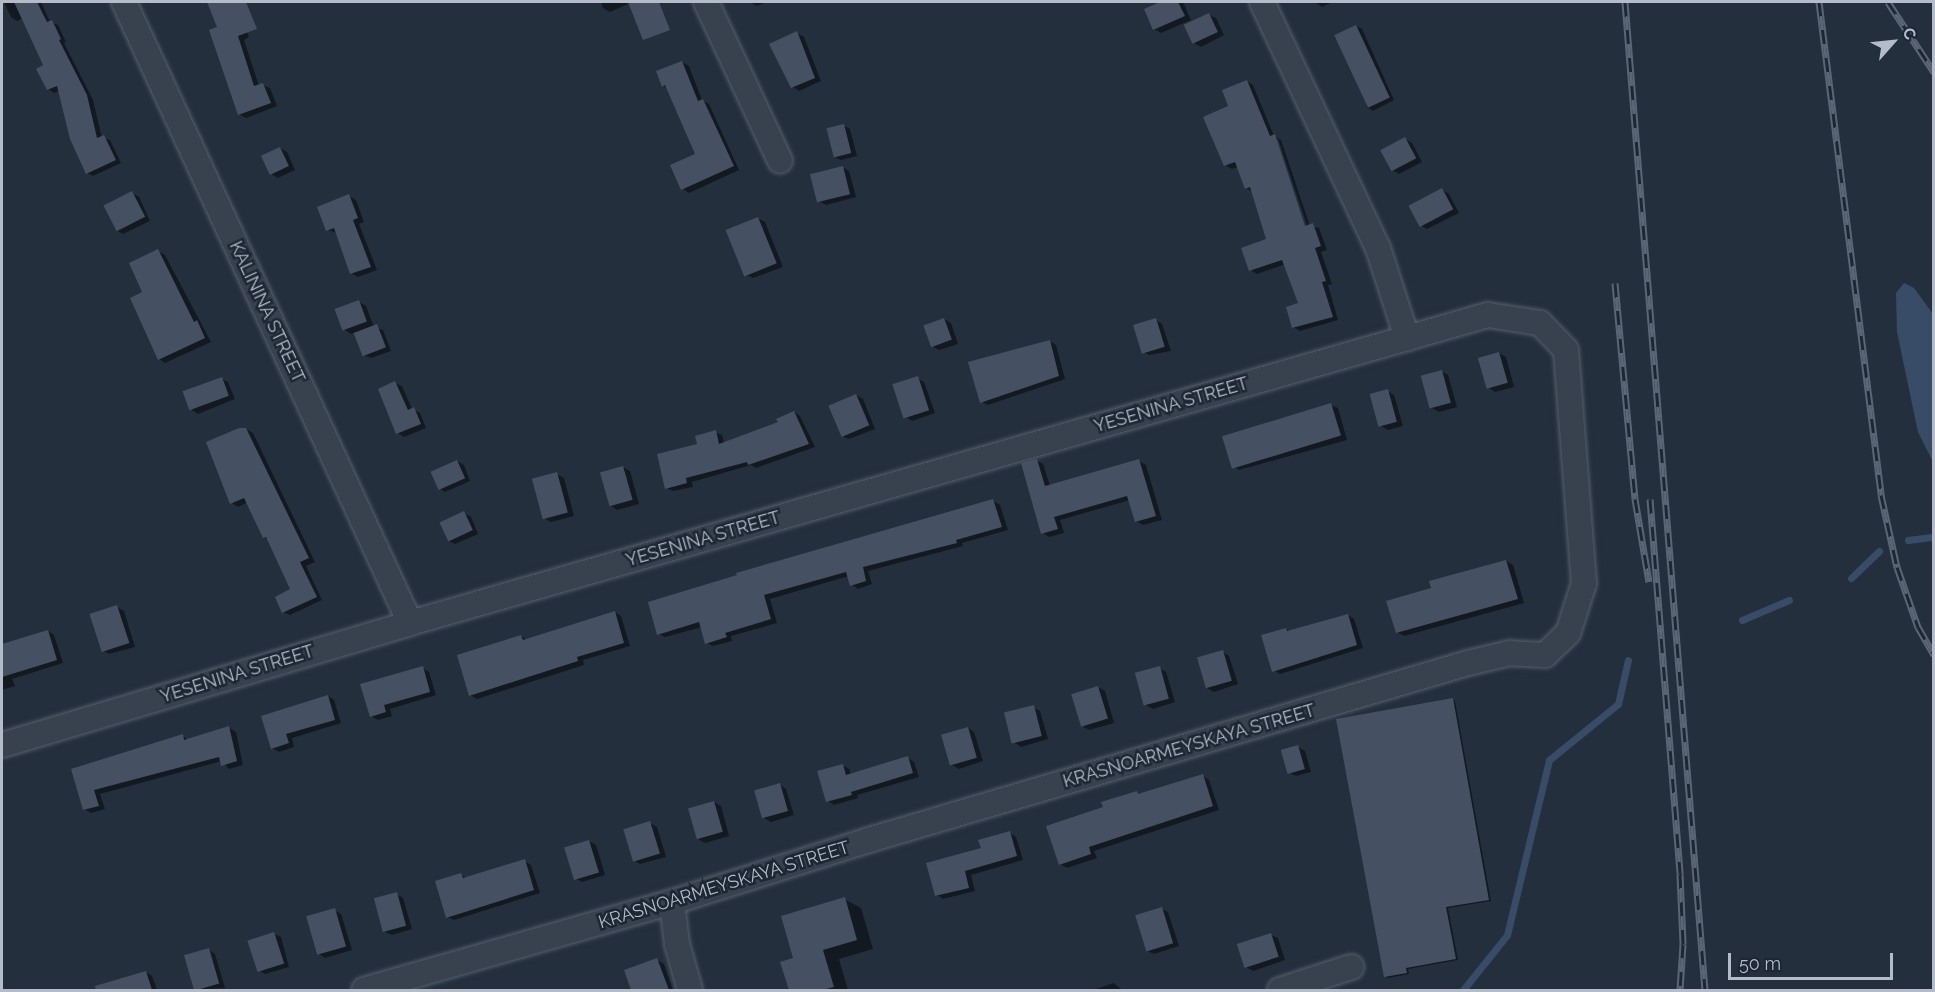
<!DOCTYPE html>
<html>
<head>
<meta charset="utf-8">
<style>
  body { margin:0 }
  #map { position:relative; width:1935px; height:992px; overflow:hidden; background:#242f3e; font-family:Raleway,sans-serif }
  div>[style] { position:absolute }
  .water>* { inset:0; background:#394c67 }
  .shadow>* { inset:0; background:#0007 }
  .stream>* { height:7px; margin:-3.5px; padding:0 3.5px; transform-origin:3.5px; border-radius:3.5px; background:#394c67 }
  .building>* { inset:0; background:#455162; transform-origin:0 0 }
  .roads { filter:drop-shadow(0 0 2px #565f6c) drop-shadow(0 0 2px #565f6c) }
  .minor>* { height:24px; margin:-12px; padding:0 12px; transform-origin:12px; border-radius:12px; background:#38414e }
  .rail>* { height:7px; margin-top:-3.5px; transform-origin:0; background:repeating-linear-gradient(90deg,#1d2633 0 14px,#5a6575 0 28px); box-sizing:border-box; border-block:2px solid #5a6575 }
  span { translate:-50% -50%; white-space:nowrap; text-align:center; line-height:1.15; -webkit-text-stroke:5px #1d2633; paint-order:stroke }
  .street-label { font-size:18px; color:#b4bcc9 }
  .frame { position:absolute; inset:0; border:3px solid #b4bcc9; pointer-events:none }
  .north { position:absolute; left:1863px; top:12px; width:60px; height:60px; -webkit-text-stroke:4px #1d2633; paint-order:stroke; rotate:63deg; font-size:16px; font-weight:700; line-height:24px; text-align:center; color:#b4bcc9 }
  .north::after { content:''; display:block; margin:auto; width:21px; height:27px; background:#b4bcc9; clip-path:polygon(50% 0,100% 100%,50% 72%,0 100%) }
  .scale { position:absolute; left:1728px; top:953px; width:165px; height:27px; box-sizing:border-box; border:3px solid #b4bcc9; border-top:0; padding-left:8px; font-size:18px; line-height:21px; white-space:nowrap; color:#b4bcc9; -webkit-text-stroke:4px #1d2633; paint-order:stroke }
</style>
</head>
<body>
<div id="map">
  <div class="water">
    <i style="clip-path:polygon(1904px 283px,1914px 288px,1933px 314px,1933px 462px,1918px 432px,1897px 332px,1896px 293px)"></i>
  </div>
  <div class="shadow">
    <i style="clip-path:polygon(4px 2px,41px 2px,50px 22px,58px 25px,66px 42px,64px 43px,93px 100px,102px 138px,110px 140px,121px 163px,93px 176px,87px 173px,60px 90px,54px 93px,48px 89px,45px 66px,23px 18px,17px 21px,11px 17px)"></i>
    <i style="clip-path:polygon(208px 2px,235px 2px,249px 37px,244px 40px,259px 86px,263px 85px,270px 88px,277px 106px,246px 118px,239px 114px,219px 28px)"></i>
    <i style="clip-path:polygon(601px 2px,627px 2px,628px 4px,610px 12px,603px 8px)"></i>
    <i style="clip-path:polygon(750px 2px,767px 2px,757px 6px)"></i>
    <i style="clip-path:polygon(1164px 2px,1183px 2px,1191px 20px,1161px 33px,1154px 29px,1146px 10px)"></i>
    <i style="clip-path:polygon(1315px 2px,1333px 2px,1322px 7px)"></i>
    <i style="clip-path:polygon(1209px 15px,1216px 18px,1224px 35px,1201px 47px,1194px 43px)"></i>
    <i style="clip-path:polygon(1356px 26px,1362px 29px,1394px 100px,1373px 111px,1367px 107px)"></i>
    <i style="clip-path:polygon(797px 33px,804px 37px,821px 81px,799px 91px,793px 87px)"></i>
    <i style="clip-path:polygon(682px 62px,689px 66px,702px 100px,709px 104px,739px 170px,689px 193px,683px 189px,697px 154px,668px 89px,663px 86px)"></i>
    <i style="clip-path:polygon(evenodd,1246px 81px,1253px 85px,1274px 136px,1281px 140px,1310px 226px,1319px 228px,1327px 250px,1321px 252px,1332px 284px,1328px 285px,1338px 320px,1300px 331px,1293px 327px,1300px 304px,1286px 264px,1257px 274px,1250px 270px,1268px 240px,1253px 192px,1246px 188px,1238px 167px,1232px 169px,1225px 165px,1230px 107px,1246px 81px,1275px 139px,1278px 139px,1309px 232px,1306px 233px,1275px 139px)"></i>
    <i style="clip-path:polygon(843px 125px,850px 129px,857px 156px,841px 160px,834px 157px)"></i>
    <i style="clip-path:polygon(1405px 139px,1412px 143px,1422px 162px,1399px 174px,1392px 170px)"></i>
    <i style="clip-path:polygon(280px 148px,287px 152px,295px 170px,278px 178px,271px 174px)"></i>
    <i style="clip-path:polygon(842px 167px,849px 171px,856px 197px,826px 205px,819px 201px)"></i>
    <i style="clip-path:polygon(1442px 190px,1449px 194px,1459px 213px,1427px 229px,1420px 225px)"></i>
    <i style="clip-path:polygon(132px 193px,139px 197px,150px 221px,123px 234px,116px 230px)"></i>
    <i style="clip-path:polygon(349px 196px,356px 200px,364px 222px,359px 224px,377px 270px,358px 277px,351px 273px,337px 233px,328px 230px)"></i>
    <i style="clip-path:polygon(758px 218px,765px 222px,783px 267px,753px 278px,746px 275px)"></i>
    <i style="clip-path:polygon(158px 251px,165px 255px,211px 342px,165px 363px,159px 359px)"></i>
    <i style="clip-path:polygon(359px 302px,366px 306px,374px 327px,383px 330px,391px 351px,371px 358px,364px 355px,356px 332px,351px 334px,345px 330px)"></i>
    <i style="clip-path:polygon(944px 319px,951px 323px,958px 344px,939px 350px,932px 346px)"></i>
    <i style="clip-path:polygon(1156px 320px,1162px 324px,1171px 351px,1149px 355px,1143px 352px)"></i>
    <i style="clip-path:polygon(1050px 341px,1056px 345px,1065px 379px,988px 405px,982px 402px)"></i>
    <i style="clip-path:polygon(1499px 353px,1506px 357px,1514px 387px,1495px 392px,1489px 388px)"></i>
    <i style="clip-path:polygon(1441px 371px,1448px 375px,1457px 407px,1439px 412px,1432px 408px)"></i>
    <i style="clip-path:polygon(917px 378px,924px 382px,935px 413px,912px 421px,906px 417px)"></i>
    <i style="clip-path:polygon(222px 379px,228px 382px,235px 399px,198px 414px,192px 410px)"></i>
    <i style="clip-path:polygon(395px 383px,402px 386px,412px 409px,420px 413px,426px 428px,404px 437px,398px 433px)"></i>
    <i style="clip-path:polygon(1387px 391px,1394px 395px,1403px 426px,1388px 430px,1381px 426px)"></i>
    <i style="clip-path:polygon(856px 395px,863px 399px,875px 429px,849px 439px,842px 436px)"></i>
    <i style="clip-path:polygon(1331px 405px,1338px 408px,1347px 440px,1239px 470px,1233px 466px)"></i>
    <i style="clip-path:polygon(794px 412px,800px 416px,815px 447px,756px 468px,751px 465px,692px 482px,693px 487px,673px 491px,666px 488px,699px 445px,715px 432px,722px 435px,724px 444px,780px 423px)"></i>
    <i style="clip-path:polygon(246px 429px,253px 433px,315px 562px,306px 566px,322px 600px,290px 615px,283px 612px,292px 590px,270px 541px,264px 537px,248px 502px,238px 507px,232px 503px)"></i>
    <i style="clip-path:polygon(1036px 460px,1043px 464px,1050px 486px,1139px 461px,1146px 465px,1162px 520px,1143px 525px,1136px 521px,1130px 500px,1060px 520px,1064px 533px,1049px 537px,1043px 533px)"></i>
    <i style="clip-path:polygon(457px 461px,464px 465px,470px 481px,445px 492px,439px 488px)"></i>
    <i style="clip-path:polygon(623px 467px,630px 471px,639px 504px,617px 510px,611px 506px)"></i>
    <i style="clip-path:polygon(557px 474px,564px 478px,574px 516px,551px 522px,544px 518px)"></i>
    <i style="clip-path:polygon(993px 501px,1000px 505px,1008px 530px,962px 543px,963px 546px,868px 571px,872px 584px,858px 589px,852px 585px,849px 576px,770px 599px,777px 623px,731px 636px,732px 641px,713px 646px,707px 643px,702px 627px,665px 637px,659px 634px)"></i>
    <i style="clip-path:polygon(464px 513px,471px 517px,478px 534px,455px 544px,448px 541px)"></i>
    <i style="clip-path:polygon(1506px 561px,1513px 565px,1524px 603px,1404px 636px,1397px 632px,1433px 589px)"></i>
    <i style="clip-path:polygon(117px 607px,124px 611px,135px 647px,109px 654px,102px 650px)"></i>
    <i style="clip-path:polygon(615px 612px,621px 616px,630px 646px,583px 660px,584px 665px,477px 699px,470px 695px,521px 636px,527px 640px)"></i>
    <i style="clip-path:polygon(1348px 615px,1354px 619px,1363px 648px,1280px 674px,1274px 670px,1286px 629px,1291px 632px)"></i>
    <i style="clip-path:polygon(48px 631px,54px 635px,63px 663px,12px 679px,15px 686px,2px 690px,2px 654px,26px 647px)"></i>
    <i style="clip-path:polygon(1223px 652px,1229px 656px,1238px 684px,1214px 692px,1207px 688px)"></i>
    <i style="clip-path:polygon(422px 668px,429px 672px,436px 695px,390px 709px,392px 716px,378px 720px,371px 716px)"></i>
    <i style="clip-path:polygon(1159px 668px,1166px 672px,1175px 702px,1153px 709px,1146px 705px)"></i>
    <i style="clip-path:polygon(1098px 687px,1105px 691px,1114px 723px,1089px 730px,1082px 726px)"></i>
    <i style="clip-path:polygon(328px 696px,334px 700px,341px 723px,292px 738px,294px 747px,279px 752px,272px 748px,263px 717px)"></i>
    <i style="clip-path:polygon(1453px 699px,1455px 701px,1491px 901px,1448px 908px,1458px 960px,1408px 969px,1409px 974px,1388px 978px,1386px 976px)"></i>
    <i style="clip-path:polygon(1033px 707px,1040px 711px,1048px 739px,1021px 747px,1015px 743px)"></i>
    <i style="clip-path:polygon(229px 728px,236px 732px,243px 765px,229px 769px,222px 761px,100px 794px,105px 809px,91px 813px,84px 809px,73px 770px,182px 736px,189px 740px)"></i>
    <i style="clip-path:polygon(968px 728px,974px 732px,983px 761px,959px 769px,952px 765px)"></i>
    <i style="clip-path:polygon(1298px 747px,1305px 751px,1311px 772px,1296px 776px,1290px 773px)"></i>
    <i style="clip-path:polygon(908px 758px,914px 762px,919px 777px,857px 795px,858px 798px,834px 805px,828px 801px,843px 765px,849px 769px,851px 775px)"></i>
    <i style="clip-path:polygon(1203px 776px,1209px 780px,1219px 810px,1094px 851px,1097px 858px,1067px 868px,1060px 864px,1105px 808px,1137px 793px,1141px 795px)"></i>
    <i style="clip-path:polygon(780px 785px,786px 789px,794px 815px,771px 822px,764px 818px)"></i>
    <i style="clip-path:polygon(714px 802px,721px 806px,729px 836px,705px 843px,698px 839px)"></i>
    <i style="clip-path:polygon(650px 823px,657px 827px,666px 857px,640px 864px,633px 860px)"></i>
    <i style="clip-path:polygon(1010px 833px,1016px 837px,1023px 860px,971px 875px,975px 891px,943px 899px,937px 895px,983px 849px)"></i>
    <i style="clip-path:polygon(589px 841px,596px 845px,605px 875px,582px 882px,575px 878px)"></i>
    <i style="clip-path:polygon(524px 861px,531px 865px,540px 893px,454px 920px,447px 917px,461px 875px,467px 878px)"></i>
    <i style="clip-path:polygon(396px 894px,403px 898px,412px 929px,392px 935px,385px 932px)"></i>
    <i style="clip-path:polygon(844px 899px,861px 908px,873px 949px,839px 959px,848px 990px,790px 990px,782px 963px,795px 959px)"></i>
    <i style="clip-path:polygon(1162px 909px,1168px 912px,1179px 946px,1154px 954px,1147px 951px)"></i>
    <i style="clip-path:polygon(334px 910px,341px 914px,352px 950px,325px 958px,319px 954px)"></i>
    <i style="clip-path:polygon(274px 934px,281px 937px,289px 967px,265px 974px,258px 970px)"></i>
    <i style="clip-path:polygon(1271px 935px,1278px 938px,1285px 960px,1253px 971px,1246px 967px)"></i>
    <i style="clip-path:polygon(209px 950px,215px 954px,225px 988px,196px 990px,186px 957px)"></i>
    <i style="clip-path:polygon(657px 960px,664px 964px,673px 990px,633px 990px,626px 971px)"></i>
    <i style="clip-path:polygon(146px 972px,152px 976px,157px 990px,127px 990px,124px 979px)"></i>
    <i style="clip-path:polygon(1114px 983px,1122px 990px,1093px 990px)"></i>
  </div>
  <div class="stream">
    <i style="left:1908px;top:540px;width:26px;rotate:-7deg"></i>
    <i style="left:1851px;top:578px;width:39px;rotate:-44deg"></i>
    <i style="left:1742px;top:620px;width:51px;rotate:-23.1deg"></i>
    <i style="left:1463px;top:990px;width:70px;rotate:-51.3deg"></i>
    <i style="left:1507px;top:935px;width:180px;rotate:-76.5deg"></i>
    <i style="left:1549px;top:760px;width:89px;rotate:-39.1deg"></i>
    <i style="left:1618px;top:704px;width:45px;rotate:-77.2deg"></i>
  </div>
  <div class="building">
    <i style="clip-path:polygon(14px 2px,37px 2px,47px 22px,52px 20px,61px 39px,59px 40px,87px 95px,97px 138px,104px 135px,116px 160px,86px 174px,70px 139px,57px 86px,47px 90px,36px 69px,43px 65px)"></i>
    <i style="clip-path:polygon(207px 2px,246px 2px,257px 29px,238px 36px,254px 86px,263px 83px,271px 103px,238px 115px,209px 30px,217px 27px)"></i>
    <i style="clip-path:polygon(628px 2px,659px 2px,670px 30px,643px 40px)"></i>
    <i style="clip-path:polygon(1160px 2px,1178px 2px,1185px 16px,1153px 30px,1144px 9px)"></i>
    <i style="left:1209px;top:13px;width:21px;height:28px;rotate:65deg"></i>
    <i style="left:1356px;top:25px;width:80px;height:24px;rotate:65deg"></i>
    <i style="clip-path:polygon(797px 31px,815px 78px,791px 88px,769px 44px)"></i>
    <i style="clip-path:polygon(682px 61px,698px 101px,703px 99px,734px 166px,681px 190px,670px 165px,695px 154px,665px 85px,662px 87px,656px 71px)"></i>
    <i style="clip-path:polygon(1247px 80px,1270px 136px,1275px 134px,1305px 226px,1313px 223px,1321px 246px,1315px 248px,1326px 281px,1322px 282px,1333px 317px,1292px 328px,1286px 307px,1298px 303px,1282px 260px,1249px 271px,1241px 248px,1266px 239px,1250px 187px,1245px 189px,1235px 162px,1224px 166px,1203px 117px,1228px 106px,1222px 90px)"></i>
    <i style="left:844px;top:124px;width:30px;height:18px;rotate:76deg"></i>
    <i style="left:1405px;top:137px;width:24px;height:28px;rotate:62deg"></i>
    <i style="left:280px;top:147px;width:21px;height:21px;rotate:65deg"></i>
    <i style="left:843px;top:166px;width:29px;height:34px;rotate:76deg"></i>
    <i style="left:1442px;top:188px;width:24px;height:38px;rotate:62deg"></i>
    <i style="left:132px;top:191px;width:29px;height:32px;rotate:63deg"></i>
    <i style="clip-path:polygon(349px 194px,358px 218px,353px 220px,371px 267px,350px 274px,334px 228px,326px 231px,317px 207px)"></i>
    <i style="left:758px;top:217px;width:50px;height:35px;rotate:68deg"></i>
    <i style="clip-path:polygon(158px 249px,194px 322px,197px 320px,205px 338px,158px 360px,130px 298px,142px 292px,129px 263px)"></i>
    <i style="left:359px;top:300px;width:23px;height:26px;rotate:70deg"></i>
    <i style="left:944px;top:318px;width:23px;height:22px;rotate:70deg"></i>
    <i style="left:1156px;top:318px;width:30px;height:24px;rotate:73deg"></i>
    <i style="left:377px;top:324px;width:25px;height:25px;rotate:69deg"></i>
    <i style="clip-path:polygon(1050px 340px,1059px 376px,980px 403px,968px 362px)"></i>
    <i style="left:1499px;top:352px;width:32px;height:22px;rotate:74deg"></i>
    <i style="left:1442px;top:370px;width:34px;height:22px;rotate:75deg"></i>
    <i style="left:918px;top:376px;width:36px;height:27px;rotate:72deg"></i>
    <i style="left:222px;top:377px;width:20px;height:42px;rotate:70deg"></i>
    <i style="clip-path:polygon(395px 381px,408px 410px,414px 407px,421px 424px,396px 434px,378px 389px)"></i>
    <i style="left:1388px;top:389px;width:34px;height:19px;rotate:75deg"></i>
    <i style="left:856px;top:394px;width:34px;height:30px;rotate:67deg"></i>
    <i style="left:1331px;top:403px;width:34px;height:114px;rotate:73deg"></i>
    <i style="clip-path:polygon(794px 411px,809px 444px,748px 465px,747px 462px,686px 478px,687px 483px,665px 489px,657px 454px,697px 444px,695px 436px,716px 430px,719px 444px,778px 422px,776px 419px)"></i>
    <i style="clip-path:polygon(239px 428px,246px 428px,309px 558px,300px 562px,317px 597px,282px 613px,275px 597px,290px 589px,266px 537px,263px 538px,244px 498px,230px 504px,206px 442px)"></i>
    <i style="clip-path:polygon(1037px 459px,1045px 486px,1139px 459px,1156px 516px,1135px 522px,1127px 496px,1054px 517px,1058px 529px,1041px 534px,1021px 463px)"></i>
    <i style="left:457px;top:460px;width:20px;height:29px;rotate:66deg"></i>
    <i style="left:623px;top:466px;width:35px;height:24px;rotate:74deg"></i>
    <i style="left:557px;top:472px;width:42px;height:26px;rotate:75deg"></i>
    <i style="clip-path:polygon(993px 499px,1002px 527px,956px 540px,957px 543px,863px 567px,866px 581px,850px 586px,846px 572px,764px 595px,771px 619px,725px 633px,727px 637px,705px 644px,699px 622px,657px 635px,648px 602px,737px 575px,736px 573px)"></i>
    <i style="left:464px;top:511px;width:21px;height:27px;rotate:65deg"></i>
    <i style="clip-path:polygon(1506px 560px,1518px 599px,1396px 633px,1386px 601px,1431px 588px,1429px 581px)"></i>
    <i style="left:117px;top:605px;width:40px;height:29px;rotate:72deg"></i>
    <i style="clip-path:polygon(615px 611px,624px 643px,577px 657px,578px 661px,469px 696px,457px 655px,521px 635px,523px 640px)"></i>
    <i style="clip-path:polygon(1348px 614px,1357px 645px,1272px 672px,1261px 635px,1286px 628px,1287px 631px)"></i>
    <i style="clip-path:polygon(48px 630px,57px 660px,2px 677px,2px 644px)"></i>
    <i style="left:1223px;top:650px;width:32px;height:27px;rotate:74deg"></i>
    <i style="clip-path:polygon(423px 666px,430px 692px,384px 705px,386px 712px,370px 717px,360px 684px)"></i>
    <i style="left:1160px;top:666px;width:34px;height:26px;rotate:75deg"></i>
    <i style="left:1098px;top:686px;width:34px;height:28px;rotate:73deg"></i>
    <i style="clip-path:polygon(328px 695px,335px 720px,286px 734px,289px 743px,271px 749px,261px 716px)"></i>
    <i style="clip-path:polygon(1453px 698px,1489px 900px,1446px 907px,1456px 959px,1406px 968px,1407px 973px,1384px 977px,1336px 719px)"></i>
    <i style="left:1034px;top:705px;width:32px;height:31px;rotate:76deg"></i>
    <i style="clip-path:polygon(229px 726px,237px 761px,221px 766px,219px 757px,94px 790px,99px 806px,83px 810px,71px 769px,183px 734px,184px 740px)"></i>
    <i style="left:968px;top:727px;width:32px;height:28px;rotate:74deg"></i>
    <i style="left:1298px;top:745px;width:25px;height:18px;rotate:74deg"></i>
    <i style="clip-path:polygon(908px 756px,913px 773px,851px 792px,852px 795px,826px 802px,817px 771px,843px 764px,846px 775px)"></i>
    <i style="clip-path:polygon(1203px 774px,1213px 806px,1089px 847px,1091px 854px,1059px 865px,1046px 826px,1103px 807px,1101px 802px,1137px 791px,1138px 794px)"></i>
    <i style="left:780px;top:783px;width:29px;height:27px;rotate:74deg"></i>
    <i style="left:714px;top:801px;width:32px;height:27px;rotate:74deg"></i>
    <i style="left:650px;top:821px;width:34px;height:28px;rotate:73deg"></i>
    <i style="clip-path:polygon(1010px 831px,1017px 856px,965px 871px,969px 888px,935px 896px,926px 863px,981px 848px,978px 840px)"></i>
    <i style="left:589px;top:840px;width:34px;height:26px;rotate:73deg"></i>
    <i style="clip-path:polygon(525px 859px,534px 890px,446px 918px,435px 881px,461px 873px,463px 878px)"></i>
    <i style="left:397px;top:892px;width:35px;height:24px;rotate:75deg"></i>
    <i style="clip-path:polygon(845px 897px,857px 940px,823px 950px,834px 987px,822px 990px,789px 990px,780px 962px,793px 958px,781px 916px)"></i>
    <i style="left:1162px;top:907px;width:38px;height:28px;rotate:73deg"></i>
    <i style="left:335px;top:908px;width:40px;height:30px;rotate:74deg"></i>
    <i style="left:274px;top:932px;width:33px;height:28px;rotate:72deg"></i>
    <i style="left:1271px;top:933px;width:25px;height:36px;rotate:72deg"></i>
    <i style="left:209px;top:948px;width:37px;height:26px;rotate:74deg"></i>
    <i style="clip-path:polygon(657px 958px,669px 990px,631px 990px,624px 970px)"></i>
    <i style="clip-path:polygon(146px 971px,152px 990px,96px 990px,95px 986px)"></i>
  </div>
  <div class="roads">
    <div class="minor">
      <i style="left:124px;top:2px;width:684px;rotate:65.27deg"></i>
      <i style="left:706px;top:2px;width:175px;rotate:65deg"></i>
      <i style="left:1262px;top:2px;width:272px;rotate:64.8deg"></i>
      <i style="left:1378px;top:248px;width:95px;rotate:72.1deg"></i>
      <i style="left:2px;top:745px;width:426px;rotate:-16.6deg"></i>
      <i style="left:410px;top:623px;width:1121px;rotate:-15.95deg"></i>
      <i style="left:1488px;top:315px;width:53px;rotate:8.7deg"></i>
      <i style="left:1540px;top:323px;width:37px;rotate:46deg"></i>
      <i style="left:1566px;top:350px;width:234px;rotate:85.6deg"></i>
      <i style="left:1584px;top:583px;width:52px;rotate:107.7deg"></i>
      <i style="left:1568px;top:633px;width:32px;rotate:136deg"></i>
      <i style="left:1545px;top:655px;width:35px;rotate:-177deg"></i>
      <i style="left:1510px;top:653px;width:43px;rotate:166.6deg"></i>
      <i style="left:1468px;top:663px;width:625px;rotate:163.54deg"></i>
      <i style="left:869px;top:840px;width:207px;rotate:162.5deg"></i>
      <i style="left:672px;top:902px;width:320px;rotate:164.1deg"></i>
      <i style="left:672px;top:902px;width:42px;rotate:83.2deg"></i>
      <i style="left:677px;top:944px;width:48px;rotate:74.2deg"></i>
      <i style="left:1280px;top:990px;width:75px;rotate:-17.9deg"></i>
    </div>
  </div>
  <div class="rail">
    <i style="left:1625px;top:2px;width:991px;rotate:85.37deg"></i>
    <i style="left:1819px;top:2px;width:497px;rotate:82.8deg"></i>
    <i style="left:1881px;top:495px;width:74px;rotate:77.5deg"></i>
    <i style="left:1897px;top:567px;width:64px;rotate:70.7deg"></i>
    <i style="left:1918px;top:627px;width:32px;rotate:60deg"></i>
    <i style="left:1888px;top:2px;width:84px;rotate:56.7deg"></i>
    <i style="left:1615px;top:283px;width:217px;rotate:84.7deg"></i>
    <i style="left:1635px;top:499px;width:84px;rotate:80.4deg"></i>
    <i style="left:1650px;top:499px;width:376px;rotate:85.4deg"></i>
    <i style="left:1680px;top:874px;width:70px;rotate:87.5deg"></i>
    <i style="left:1683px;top:944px;width:46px;rotate:93.7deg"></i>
  </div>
  <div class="street-label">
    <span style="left:267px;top:312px;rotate:65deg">KALININA STREET</span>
    <span style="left:1171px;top:405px;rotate:-16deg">YESENINA STREET</span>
    <span style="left:703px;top:539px;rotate:-16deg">YESENINA STREET</span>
    <span style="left:237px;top:674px;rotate:-17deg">YESENINA STREET</span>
    <span style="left:1189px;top:746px;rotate:-16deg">KRASNOARMEYSKAYA STREET</span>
    <span style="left:724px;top:885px;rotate:-17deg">KRASNOARMEYSKAYA STREET</span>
  </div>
  <div class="frame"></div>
  <div class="north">С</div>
  <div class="scale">50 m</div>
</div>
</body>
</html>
